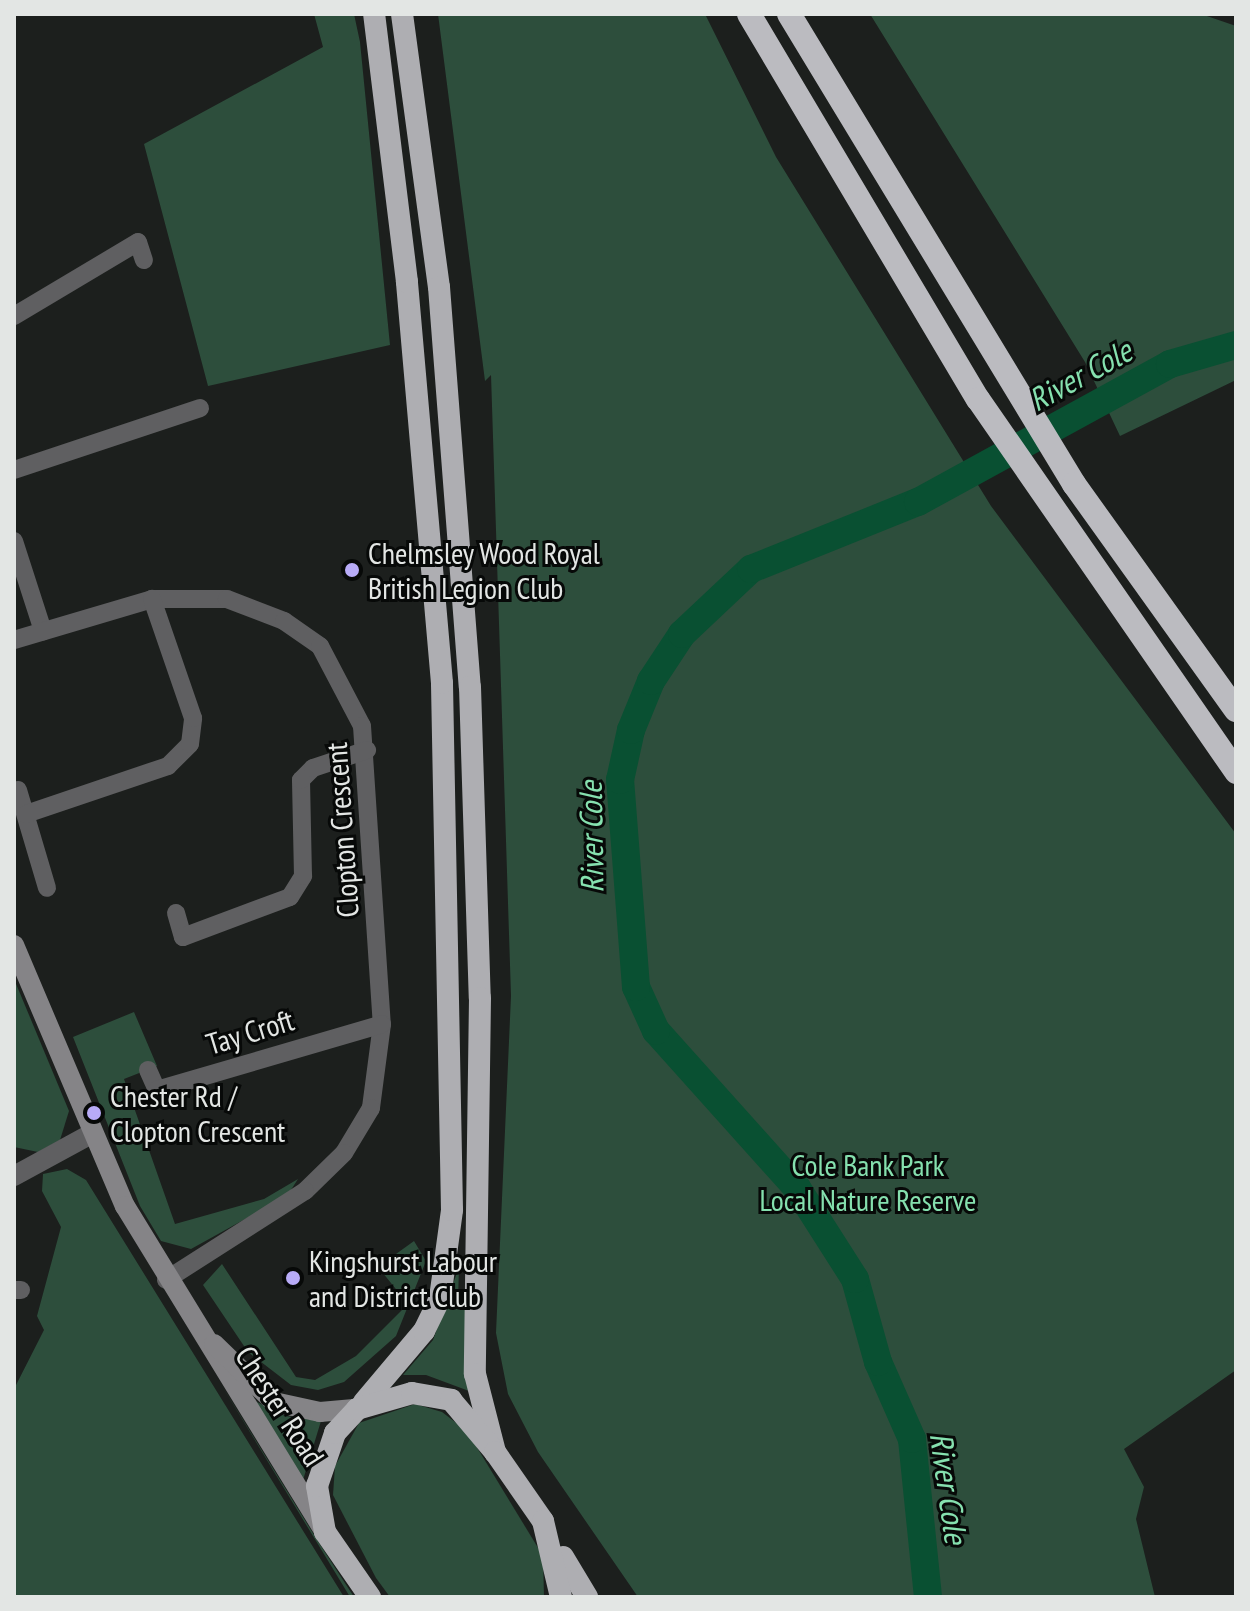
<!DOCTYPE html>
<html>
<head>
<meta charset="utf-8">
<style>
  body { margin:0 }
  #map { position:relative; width:1250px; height:1611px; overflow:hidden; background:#1c1f1d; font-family:"PT Sans Narrow",sans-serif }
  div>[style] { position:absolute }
  .green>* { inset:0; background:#2d4e3c }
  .river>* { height:28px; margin:-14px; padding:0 14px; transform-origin:14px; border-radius:14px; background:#095032 }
  .minor>* { height:18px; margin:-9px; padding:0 9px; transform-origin:9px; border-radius:9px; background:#5f5f61 }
  .tertiary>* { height:20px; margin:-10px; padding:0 10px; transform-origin:10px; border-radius:10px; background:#5f5f61 }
  .secondary>* { height:20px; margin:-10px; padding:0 10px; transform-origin:10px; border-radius:10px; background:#858487 }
  .trunk>* { height:22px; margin:-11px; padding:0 11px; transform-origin:11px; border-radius:11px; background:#aeaeb2 }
  .motorway>* { height:24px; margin:-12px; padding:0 12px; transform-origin:12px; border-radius:12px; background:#bbbbc0 }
  .dots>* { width:22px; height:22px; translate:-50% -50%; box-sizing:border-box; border:4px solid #070908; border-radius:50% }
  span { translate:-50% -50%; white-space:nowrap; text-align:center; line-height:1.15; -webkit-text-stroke:6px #070908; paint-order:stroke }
  .poi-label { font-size:30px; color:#e3e6e4 }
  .left { translate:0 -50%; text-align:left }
  .street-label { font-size:30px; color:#e3e6e4 }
  .park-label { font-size:30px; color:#85e0ae }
  .water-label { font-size:32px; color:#86e1af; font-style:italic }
  .frame { position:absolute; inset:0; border:16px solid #e3e6e4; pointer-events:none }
</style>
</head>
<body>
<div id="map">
  <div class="green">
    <i style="clip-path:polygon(314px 14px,354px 14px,360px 42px,390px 345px,208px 386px,144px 144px,323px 47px)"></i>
    <i style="clip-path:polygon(438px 14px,705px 14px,776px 157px,991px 506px,1236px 834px,1236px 1370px,1124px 1449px,1144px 1487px,1136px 1519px,1155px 1597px,638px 1597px,538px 1452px,508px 1394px,496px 1333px,511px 996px,491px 375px,485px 381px)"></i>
    <i style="clip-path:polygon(870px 14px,1201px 14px,1236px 26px,1236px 380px,1120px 436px,1085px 362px)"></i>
    <i style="clip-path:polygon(14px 979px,69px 1111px,60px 1140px,38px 1152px,14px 1147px)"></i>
    <i style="clip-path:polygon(134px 1012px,157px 1066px,124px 1079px,175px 1224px,264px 1199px,298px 1179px,287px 1196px,191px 1249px,161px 1241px,140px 1206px,73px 1037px)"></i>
    <i style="clip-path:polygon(67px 1169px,86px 1180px,344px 1597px,14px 1597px,14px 1389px,44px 1330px,37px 1316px,61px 1227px,42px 1191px,43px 1174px)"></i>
    <i style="clip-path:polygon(414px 1241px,426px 1261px,396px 1336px,344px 1382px,318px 1390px,291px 1385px,248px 1352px,203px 1285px,222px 1264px,296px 1377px,315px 1380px,356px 1356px,408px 1304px,378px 1267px)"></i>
    <i style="clip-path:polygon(459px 1267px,458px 1303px,465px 1305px,469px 1391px,426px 1375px,403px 1375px,433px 1340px)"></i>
    <i style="clip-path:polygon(219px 1381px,319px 1543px,354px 1597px,350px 1597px)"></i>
    <i style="clip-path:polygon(253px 1400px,285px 1416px,321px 1421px,303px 1480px)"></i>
    <i style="clip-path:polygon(415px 1404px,442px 1412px,467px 1431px,543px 1556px,544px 1597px,390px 1597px,376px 1578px,333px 1495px,335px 1466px,359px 1423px)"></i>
  </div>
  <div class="river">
    <i style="left:928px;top:1597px;width:159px;rotate:-95.8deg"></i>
    <i style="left:912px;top:1439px;width:84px;rotate:-113.8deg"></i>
    <i style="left:878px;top:1362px;width:86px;rotate:-105.5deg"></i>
    <i style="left:855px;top:1279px;width:108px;rotate:-122.5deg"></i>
    <i style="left:797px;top:1188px;width:211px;rotate:-131.9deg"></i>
    <i style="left:656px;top:1031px;width:48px;rotate:-114.4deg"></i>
    <i style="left:636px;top:987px;width:208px;rotate:-94.4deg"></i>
    <i style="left:620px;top:780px;width:51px;rotate:-77.6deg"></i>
    <i style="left:631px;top:730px;width:53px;rotate:-67.8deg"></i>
    <i style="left:651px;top:681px;width:56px;rotate:-56.6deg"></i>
    <i style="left:682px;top:634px;width:95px;rotate:-43.3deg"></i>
    <i style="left:751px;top:569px;width:180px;rotate:-21.9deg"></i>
    <i style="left:918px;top:502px;width:287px;rotate:-28.7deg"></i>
    <i style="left:1170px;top:364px;width:69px;rotate:-16.1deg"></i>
  </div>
  <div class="minor">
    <i style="left:14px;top:316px;width:144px;rotate:-30.8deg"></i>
    <i style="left:138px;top:242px;width:19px;rotate:72deg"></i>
    <i style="left:14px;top:470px;width:196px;rotate:-18.4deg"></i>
    <i style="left:14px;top:541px;width:95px;rotate:72.1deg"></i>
    <i style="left:14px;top:640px;width:144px;rotate:-16.5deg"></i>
    <i style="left:152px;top:599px;width:75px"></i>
    <i style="left:227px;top:599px;width:61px;rotate:21.1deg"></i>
    <i style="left:284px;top:621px;width:44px;rotate:34.8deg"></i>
    <i style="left:320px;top:646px;width:90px;rotate:62.3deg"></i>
    <i style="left:362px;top:726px;width:299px;rotate:86.2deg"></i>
    <i style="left:382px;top:1024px;width:85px;rotate:97.5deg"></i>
    <i style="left:371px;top:1108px;width:52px;rotate:121deg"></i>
    <i style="left:344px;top:1153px;width:54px;rotate:135.7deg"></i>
    <i style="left:305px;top:1191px;width:165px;rotate:147.4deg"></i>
    <i style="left:18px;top:790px;width:102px;rotate:73.5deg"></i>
    <i style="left:26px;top:814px;width:150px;rotate:-18.7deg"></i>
    <i style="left:168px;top:766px;width:31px;rotate:-45deg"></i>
    <i style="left:190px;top:744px;width:26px;rotate:-83deg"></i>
    <i style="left:193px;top:718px;width:126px;rotate:-109deg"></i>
    <i style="left:176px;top:913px;width:25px;rotate:74deg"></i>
    <i style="left:183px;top:937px;width:114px;rotate:-20.5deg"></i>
    <i style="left:290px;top:897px;width:25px;rotate:-58deg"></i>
    <i style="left:303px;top:876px;width:96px;rotate:-91.2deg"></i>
    <i style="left:301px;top:780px;width:17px;rotate:-45deg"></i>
    <i style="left:313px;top:768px;width:57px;rotate:-18.4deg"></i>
    <i style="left:148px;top:1070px;width:22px;rotate:66deg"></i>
    <i style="left:157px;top:1090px;width:234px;rotate:-16.3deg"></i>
    <i style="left:14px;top:1290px;width:7px"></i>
  </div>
  <div class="tertiary">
    <i style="left:14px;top:1176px;width:88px;rotate:-28.6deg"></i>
  </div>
  <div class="secondary">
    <i style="left:14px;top:945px;width:284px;rotate:67deg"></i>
    <i style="left:125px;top:1206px;width:382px;rotate:58.5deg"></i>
    <i style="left:214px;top:1344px;width:83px;rotate:44deg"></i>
    <i style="left:274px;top:1402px;width:47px;rotate:12.3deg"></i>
    <i style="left:320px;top:1412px;width:37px;rotate:-5deg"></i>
  </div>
  <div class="trunk">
    <i style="left:402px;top:14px;width:275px;rotate:82.3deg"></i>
    <i style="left:439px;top:287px;width:401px;rotate:85.6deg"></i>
    <i style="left:470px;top:687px;width:311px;rotate:88.2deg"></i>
    <i style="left:480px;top:998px;width:376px;rotate:90.8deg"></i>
    <i style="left:475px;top:1374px;width:81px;rotate:75.6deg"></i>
    <i style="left:364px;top:1402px;width:93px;rotate:-49.8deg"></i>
    <i style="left:424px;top:1331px;width:37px;rotate:-64deg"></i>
    <i style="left:440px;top:1298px;width:89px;rotate:-82.2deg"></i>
    <i style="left:452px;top:1210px;width:527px;rotate:-91.09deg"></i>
    <i style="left:442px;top:683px;width:403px;rotate:-95deg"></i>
    <i style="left:407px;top:282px;width:270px;rotate:-97deg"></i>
    <i style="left:563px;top:1557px;width:47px;rotate:59deg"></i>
    <i style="left:370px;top:1597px;width:79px;rotate:-124.7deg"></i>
    <i style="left:325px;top:1532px;width:47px;rotate:-99.9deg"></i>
    <i style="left:317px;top:1486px;width:56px;rotate:-71.2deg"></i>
    <i style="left:335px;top:1433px;width:33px;rotate:-47deg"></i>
    <i style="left:357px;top:1409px;width:57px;rotate:-16.2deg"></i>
    <i style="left:412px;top:1393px;width:40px;rotate:10deg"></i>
    <i style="left:451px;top:1400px;width:68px;rotate:49.8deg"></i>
    <i style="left:495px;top:1452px;width:84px;rotate:55.2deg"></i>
    <i style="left:543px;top:1521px;width:78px;rotate:76.7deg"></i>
  </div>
  <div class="motorway">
    <i style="left:749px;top:14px;width:448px;rotate:59.3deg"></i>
    <i style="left:978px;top:399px;width:454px;rotate:55.3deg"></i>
    <i style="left:789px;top:14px;width:550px;rotate:58.77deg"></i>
    <i style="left:1074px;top:484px;width:278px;rotate:54.4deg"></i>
  </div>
  <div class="dots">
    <i style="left:352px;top:570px;background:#b8abf7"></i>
    <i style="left:94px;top:1113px;background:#b8abf7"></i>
    <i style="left:293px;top:1278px;background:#b8abf7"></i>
  </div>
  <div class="poi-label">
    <span class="left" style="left:368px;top:570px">Chelmsley Wood Royal<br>British Legion Club</span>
    <span class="left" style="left:110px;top:1113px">Chester Rd /<br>Clopton Crescent</span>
    <span class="left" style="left:309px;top:1278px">Kingshurst Labour<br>and District Club</span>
  </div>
  <div class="street-label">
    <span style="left:342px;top:830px;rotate:-94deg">Clopton Crescent</span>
    <span style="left:250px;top:1032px;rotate:-17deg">Tay Croft</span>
    <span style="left:280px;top:1406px;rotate:57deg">Chester Road</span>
  </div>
  <div class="park-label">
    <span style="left:868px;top:1182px">Cole Bank Park<br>Local Nature Reserve</span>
  </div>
  <div class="water-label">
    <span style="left:1080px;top:375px;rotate:-29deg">River Cole</span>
    <span style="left:591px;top:837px;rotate:-91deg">River Cole</span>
    <span style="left:949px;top:1488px;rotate:82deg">River Cole</span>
  </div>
  <div class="frame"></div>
</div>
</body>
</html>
